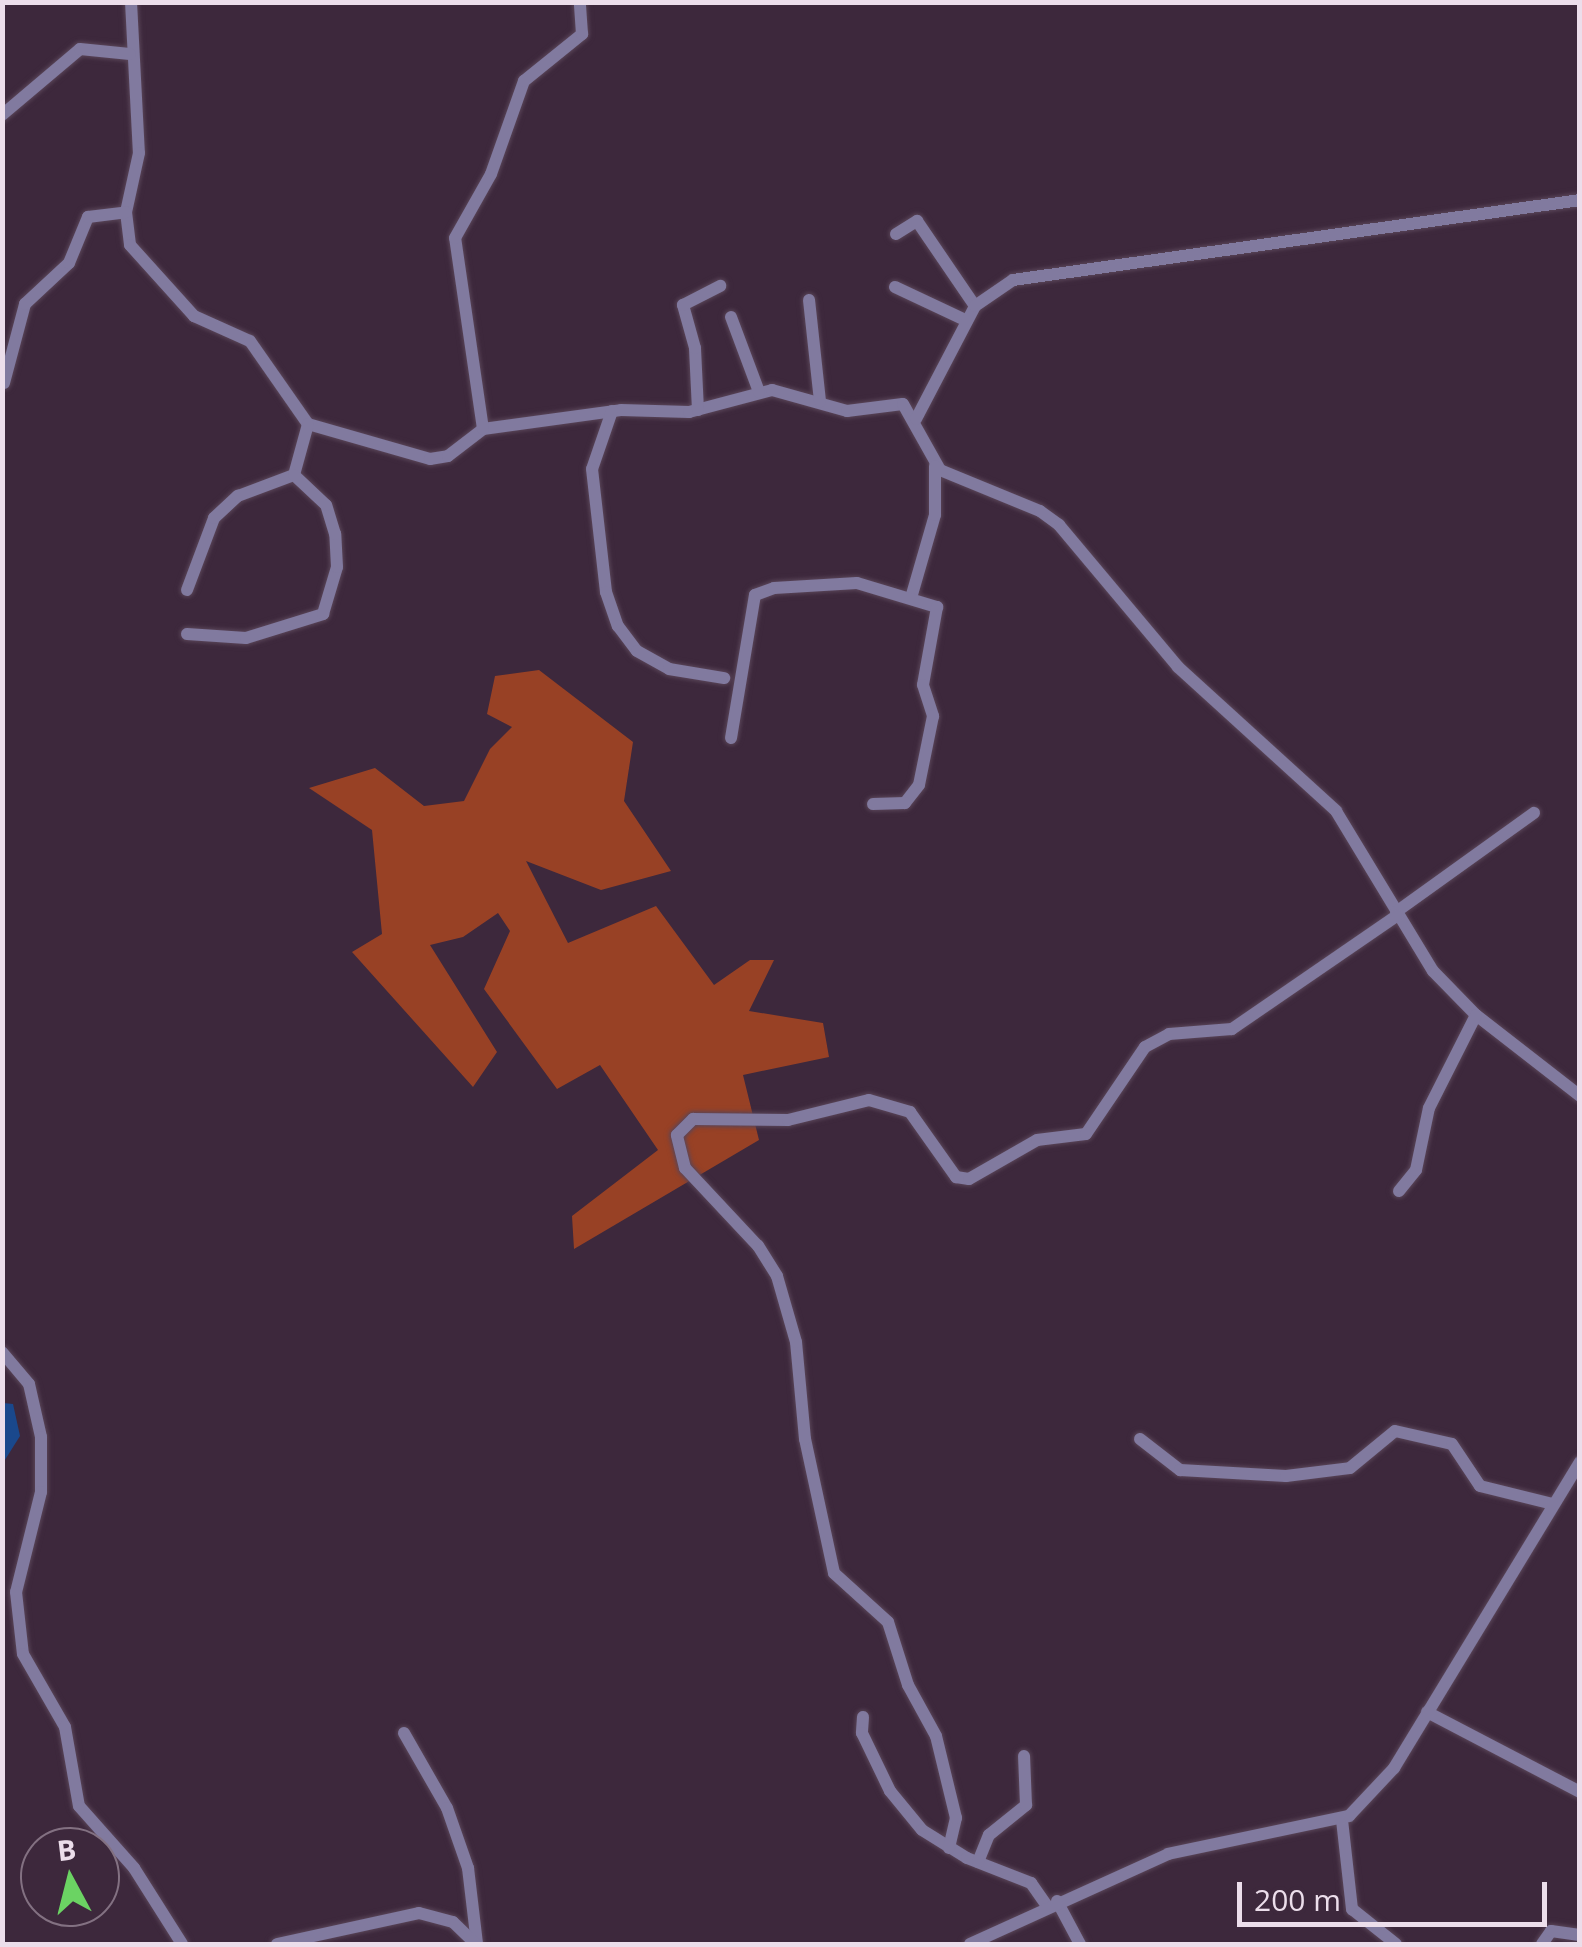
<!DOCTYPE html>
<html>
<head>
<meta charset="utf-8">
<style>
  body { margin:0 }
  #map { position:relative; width:1582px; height:1947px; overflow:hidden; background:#3d283c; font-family:"Open Sans",sans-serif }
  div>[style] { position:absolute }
  .forest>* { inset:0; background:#984125 }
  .water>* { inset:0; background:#1a488c }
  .roads { filter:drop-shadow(0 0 2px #594558) drop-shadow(0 0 2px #594558) }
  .minor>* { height:12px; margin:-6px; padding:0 6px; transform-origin:6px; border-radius:6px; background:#817a9f }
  span { translate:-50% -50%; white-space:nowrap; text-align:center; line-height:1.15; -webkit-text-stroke:8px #3d283c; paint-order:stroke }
  .frame { position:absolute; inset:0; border:5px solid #ecdeeb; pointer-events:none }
  .north { position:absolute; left:20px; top:1827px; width:100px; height:100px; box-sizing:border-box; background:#3d283c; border:2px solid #837182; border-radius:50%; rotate:353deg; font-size:28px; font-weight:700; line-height:40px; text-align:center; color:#ecdeeb }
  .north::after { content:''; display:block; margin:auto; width:35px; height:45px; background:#6bd363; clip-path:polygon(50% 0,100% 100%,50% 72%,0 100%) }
  .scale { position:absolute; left:1237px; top:1882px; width:310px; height:45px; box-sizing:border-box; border:5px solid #ecdeeb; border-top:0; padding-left:12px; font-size:30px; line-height:35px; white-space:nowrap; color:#ecdeeb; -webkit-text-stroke:8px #3d283c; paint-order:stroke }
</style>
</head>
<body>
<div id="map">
  <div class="forest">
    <i style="clip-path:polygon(539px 670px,633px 742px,624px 801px,671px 871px,601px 890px,526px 861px,568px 943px,656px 906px,714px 985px,750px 960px,774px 960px,749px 1011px,823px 1023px,829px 1057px,743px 1075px,759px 1140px,574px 1249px,572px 1216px,658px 1150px,600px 1065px,557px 1089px,484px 989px,510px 931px,498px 913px,463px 937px,430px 945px,497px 1052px,473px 1087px,352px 952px,382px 934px,372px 830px,309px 788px,375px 768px,424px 806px,464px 801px,490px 749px,512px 727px,487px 714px,495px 676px)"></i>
  </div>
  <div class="water">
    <i style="clip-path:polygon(3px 1403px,13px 1404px,20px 1436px,3px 1463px)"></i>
  </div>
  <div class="roads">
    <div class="minor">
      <i style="left:131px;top:2px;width:151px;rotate:87deg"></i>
      <i style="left:139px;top:153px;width:60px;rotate:102.4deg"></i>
      <i style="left:126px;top:212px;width:33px;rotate:83deg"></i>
      <i style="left:130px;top:245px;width:96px;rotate:48deg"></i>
      <i style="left:194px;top:316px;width:61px;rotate:24.1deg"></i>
      <i style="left:250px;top:341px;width:101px;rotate:55.1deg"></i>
      <i style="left:308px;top:424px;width:127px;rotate:16deg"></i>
      <i style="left:430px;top:459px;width:18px;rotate:-9deg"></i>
      <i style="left:448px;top:456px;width:44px;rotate:-37.6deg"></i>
      <i style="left:483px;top:429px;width:139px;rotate:-7.8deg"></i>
      <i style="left:621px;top:410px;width:68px;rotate:1.7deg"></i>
      <i style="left:689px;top:412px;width:86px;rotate:-14.8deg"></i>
      <i style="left:772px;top:390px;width:78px;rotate:15.6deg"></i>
      <i style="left:847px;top:411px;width:56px;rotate:-7.1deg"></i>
      <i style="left:903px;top:404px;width:76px;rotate:60.7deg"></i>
      <i style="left:940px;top:470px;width:108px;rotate:22.3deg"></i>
      <i style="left:1040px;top:511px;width:24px;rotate:36deg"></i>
      <i style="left:1059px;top:525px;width:185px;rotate:50deg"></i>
      <i style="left:1178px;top:667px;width:214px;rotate:42.3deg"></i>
      <i style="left:1336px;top:811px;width:187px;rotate:58.8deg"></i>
      <i style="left:1433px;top:971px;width:62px;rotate:45.7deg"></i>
      <i style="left:1476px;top:1015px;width:132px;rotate:37.9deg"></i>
      <i style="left:2px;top:115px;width:102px;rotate:-40.2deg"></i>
      <i style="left:80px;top:49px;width:50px;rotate:5.7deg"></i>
      <i style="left:896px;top:234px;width:25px;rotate:-32deg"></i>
      <i style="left:917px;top:221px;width:103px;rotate:55.7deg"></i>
      <i style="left:895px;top:287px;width:77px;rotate:25.2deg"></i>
      <i style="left:809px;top:300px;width:102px;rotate:83.8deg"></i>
      <i style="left:731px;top:317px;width:80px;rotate:69.5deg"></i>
      <i style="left:4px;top:383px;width:82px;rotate:-75.1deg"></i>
      <i style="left:25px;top:304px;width:60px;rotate:-43deg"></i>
      <i style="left:69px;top:263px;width:50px;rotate:-67.6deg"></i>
      <i style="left:88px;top:217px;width:38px;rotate:-7deg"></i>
      <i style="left:698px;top:410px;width:62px;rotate:-92.8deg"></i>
      <i style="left:695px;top:348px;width:45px;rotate:-105.6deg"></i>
      <i style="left:683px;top:305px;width:42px;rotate:-27.2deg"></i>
      <i style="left:612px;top:411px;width:61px;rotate:109deg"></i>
      <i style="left:592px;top:469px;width:124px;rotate:83.5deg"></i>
      <i style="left:606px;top:592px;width:36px;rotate:71deg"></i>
      <i style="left:618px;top:626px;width:31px;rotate:53deg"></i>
      <i style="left:637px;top:651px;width:37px;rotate:29deg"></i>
      <i style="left:669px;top:669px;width:56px;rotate:9.3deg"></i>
      <i style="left:916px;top:419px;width:127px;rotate:-62.4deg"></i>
      <i style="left:975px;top:306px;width:46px;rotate:-34.4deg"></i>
      <i style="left:1013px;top:280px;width:573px;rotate:-8.03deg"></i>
      <i style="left:483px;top:429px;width:193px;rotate:-98.3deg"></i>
      <i style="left:455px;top:238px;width:73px;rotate:-60.6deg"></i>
      <i style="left:491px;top:174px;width:99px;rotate:-70.5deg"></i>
      <i style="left:524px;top:81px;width:75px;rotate:-39deg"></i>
      <i style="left:582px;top:34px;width:32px;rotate:-94deg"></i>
      <i style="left:187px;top:590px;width:77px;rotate:-69.4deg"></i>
      <i style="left:214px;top:518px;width:33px;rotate:-43deg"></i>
      <i style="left:238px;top:496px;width:60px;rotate:-20.6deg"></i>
      <i style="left:294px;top:475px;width:53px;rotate:-74.6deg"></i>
      <i style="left:911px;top:598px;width:86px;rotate:-73.9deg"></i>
      <i style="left:935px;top:515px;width:49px;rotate:-90deg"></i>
      <i style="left:187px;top:634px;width:59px;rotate:3.9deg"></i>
      <i style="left:246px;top:638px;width:81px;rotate:-17.3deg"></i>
      <i style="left:323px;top:614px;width:49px;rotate:-73.4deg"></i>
      <i style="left:337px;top:567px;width:33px;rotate:-93deg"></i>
      <i style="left:335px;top:534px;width:30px;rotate:-107deg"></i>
      <i style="left:326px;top:505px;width:44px;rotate:-136.8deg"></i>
      <i style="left:731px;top:738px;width:145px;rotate:-80.5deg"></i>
      <i style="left:755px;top:595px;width:20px;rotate:-20deg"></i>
      <i style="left:774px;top:588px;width:83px;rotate:-3.4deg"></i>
      <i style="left:857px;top:583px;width:84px;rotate:16.7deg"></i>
      <i style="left:937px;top:607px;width:79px;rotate:100.2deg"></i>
      <i style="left:923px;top:685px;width:33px;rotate:72deg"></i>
      <i style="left:933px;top:716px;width:70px;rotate:101.5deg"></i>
      <i style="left:919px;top:785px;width:23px;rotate:128deg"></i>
      <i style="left:905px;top:803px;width:32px;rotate:178deg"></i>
      <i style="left:1396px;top:912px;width:170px;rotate:-35.7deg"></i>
      <i style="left:1399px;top:1191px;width:27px;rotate:-51deg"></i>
      <i style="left:1416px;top:1170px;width:63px;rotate:-78.2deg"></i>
      <i style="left:1429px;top:1108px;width:104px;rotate:-63.2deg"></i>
      <i style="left:2px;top:1352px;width:42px;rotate:49.8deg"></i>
      <i style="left:29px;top:1384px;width:54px;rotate:77.2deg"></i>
      <i style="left:41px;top:1437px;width:55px;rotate:90deg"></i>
      <i style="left:41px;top:1492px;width:103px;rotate:104deg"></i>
      <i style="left:16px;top:1592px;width:62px;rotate:83.6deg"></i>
      <i style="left:23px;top:1654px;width:84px;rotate:60.1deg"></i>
      <i style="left:65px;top:1727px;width:80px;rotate:80deg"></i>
      <i style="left:79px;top:1806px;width:83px;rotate:48.4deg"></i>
      <i style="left:134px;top:1868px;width:90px;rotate:57.7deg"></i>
      <i style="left:1140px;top:1439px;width:51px;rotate:37.8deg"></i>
      <i style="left:1180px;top:1470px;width:106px;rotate:3.2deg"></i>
      <i style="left:1286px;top:1476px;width:64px;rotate:-7.1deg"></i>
      <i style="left:1350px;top:1468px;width:58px;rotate:-39.4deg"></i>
      <i style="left:1395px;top:1431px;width:58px;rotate:12.8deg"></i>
      <i style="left:1452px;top:1444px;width:50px;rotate:56.3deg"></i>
      <i style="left:1480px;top:1486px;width:75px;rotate:13.9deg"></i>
      <i style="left:1427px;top:1712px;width:173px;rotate:27.6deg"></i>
      <i style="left:863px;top:1717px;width:16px;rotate:94deg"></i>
      <i style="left:862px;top:1733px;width:64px;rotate:64.2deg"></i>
      <i style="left:890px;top:1791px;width:50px;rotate:50.6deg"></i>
      <i style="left:922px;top:1830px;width:53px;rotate:31.9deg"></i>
      <i style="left:967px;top:1858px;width:69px;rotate:21.3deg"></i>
      <i style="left:1031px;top:1883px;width:28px;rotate:55deg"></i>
      <i style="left:404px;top:1733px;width:86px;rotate:60.2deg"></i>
      <i style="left:447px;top:1808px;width:64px;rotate:70.7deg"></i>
      <i style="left:468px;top:1868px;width:77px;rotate:83.2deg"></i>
      <i style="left:1342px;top:1820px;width:90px;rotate:83.6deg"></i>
      <i style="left:1352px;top:1909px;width:56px;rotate:38.5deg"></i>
      <i style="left:949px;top:1848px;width:31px;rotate:-77deg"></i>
      <i style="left:956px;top:1818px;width:84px;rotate:-103.7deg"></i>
      <i style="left:936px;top:1736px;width:58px;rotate:-118.8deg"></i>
      <i style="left:908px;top:1685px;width:66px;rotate:-107.6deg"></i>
      <i style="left:888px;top:1622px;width:73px;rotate:-137.8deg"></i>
      <i style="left:834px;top:1573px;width:137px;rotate:-102.2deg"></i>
      <i style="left:805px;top:1439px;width:97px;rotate:-95.3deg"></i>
      <i style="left:796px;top:1342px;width:69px;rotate:-106.1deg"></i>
      <i style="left:777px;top:1276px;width:36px;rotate:-122deg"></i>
      <i style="left:758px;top:1246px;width:107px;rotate:-133.1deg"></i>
      <i style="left:685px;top:1168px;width:34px;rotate:-104deg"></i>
      <i style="left:677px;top:1135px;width:23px;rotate:-45deg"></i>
      <i style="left:693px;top:1119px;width:95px;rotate:0.6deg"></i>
      <i style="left:788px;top:1120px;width:83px;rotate:-13.9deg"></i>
      <i style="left:869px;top:1100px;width:43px;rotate:16.3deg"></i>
      <i style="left:910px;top:1112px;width:80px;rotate:54.7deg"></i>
      <i style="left:956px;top:1177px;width:13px;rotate:9deg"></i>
      <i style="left:969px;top:1179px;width:78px;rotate:-29.8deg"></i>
      <i style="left:1037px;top:1140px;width:49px;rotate:-7deg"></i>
      <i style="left:1086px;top:1134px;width:105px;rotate:-55.9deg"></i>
      <i style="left:1145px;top:1047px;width:27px;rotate:-28deg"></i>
      <i style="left:1169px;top:1034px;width:63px;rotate:-4.5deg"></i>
      <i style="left:1232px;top:1029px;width:201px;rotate:-34.5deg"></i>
      <i style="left:978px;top:1862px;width:29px;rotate:-68deg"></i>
      <i style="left:989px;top:1835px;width:48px;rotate:-39deg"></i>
      <i style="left:1026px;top:1805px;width:49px;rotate:-92.3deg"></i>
      <i style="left:1057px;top:1901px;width:49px;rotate:61.9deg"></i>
      <i style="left:277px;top:1944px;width:145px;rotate:-12.3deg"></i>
      <i style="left:419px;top:1913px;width:35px;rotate:15deg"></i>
      <i style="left:453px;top:1922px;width:32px;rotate:44deg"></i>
      <i style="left:970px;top:1944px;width:217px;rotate:-24.4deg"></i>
      <i style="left:1168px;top:1854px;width:185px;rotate:-11.9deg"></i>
      <i style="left:1349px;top:1816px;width:66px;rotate:-46.8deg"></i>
      <i style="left:1394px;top:1768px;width:358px;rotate:-58.7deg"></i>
      <i style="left:1542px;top:1944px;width:16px;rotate:-55deg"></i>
      <i style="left:1551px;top:1931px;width:29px;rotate:8deg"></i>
    </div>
  </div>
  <div class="frame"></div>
  <div class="north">B</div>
  <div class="scale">200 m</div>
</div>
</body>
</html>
